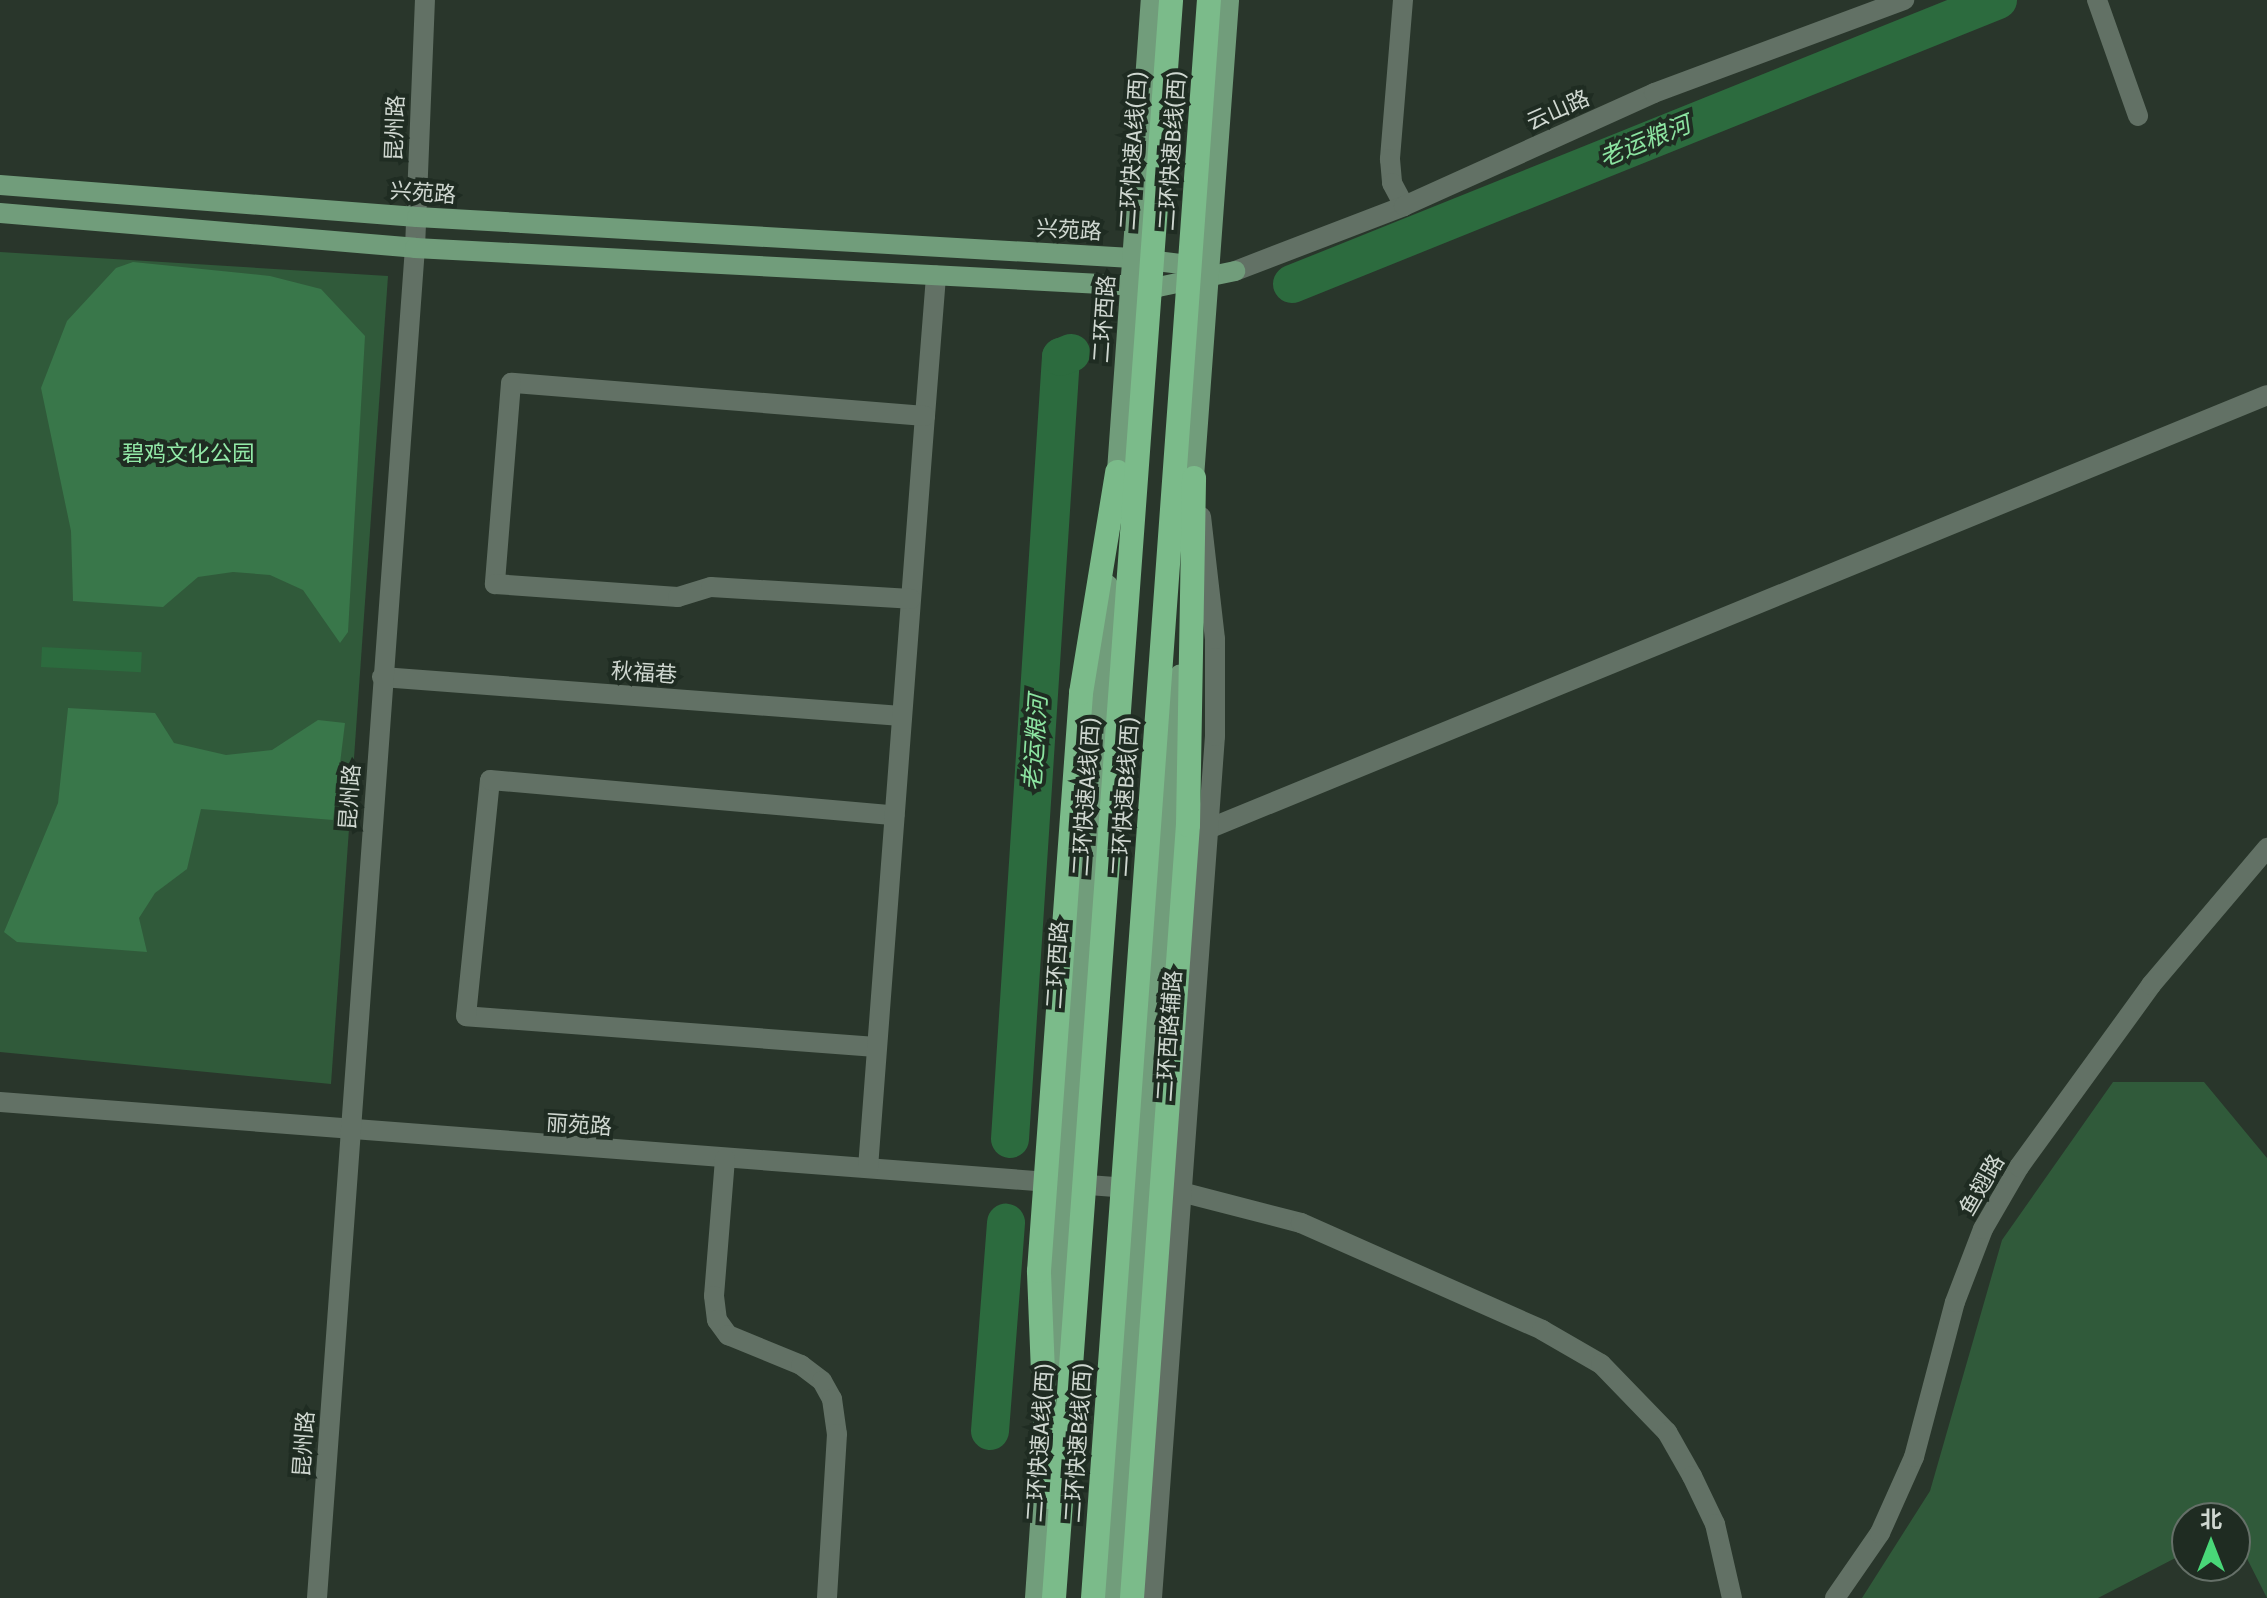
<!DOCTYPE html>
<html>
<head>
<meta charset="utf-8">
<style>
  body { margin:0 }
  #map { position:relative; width:2267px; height:1598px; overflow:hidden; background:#29362b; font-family:"Fira Sans","Noto Sans SC",sans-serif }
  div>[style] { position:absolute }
  .green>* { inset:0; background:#305a3a }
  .forest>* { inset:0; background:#39774a }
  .water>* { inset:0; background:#2c6b3e; transform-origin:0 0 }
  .river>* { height:38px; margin:-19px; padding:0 19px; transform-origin:19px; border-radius:19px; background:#2c6b3e }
  .minor>* { height:20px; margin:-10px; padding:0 10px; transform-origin:10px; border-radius:10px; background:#627165 }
  .major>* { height:20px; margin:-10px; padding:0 10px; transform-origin:10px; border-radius:10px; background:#719d7b }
  .highway>* { height:24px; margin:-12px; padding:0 12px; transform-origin:12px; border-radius:12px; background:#7bbb8a }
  span { translate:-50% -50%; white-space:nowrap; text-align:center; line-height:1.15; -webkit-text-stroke:8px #1f2c22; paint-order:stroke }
  .street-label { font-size:22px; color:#cfd7d0 }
  .park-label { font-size:22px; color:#93eaa8 }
  .water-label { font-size:24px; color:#8ce4a1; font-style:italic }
  .north { position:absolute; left:2171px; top:1502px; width:80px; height:80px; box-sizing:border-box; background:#1f2c22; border:2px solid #657068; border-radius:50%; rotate:0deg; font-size:22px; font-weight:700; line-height:32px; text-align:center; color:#cfd7d0 }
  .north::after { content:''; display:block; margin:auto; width:28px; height:36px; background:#49d778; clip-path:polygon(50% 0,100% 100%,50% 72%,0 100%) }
</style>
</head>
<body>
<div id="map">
  <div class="green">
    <i style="clip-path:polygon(0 252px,388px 276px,331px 1084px,0 1052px)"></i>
    <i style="clip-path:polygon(2113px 1082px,2204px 1082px,2267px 1158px,2267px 1598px,2235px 1535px,2235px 1518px,2187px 1518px,2187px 1552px,2098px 1598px,1862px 1598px,1930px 1491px,2002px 1240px)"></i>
  </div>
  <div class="forest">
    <i style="clip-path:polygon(133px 262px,270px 276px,321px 289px,365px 336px,348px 632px,340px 643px,303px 590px,270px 575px,233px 572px,198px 577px,163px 607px,73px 601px,71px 531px,41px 388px,67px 321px,116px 268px)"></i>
    <i style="clip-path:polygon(68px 708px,155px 713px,174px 743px,226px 755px,272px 750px,318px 720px,345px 723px,333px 820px,201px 809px,187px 869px,155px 893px,139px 918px,147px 952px,17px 942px,4px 932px,58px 803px)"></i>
  </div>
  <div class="water">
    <i style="left:42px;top:647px;width:100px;height:20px;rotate:3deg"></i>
  </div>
  <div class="river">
    <i style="left:1292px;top:284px;width:761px;rotate:-21.91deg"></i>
    <i style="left:1010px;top:1139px;width:784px;rotate:-86.27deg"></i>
    <i style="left:1061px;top:357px;width:11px;rotate:-22deg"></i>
    <i style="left:990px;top:1431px;width:209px;rotate:-85.6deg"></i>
  </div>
  <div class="minor">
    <i style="left:1403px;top:0;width:160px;rotate:94.7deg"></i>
    <i style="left:1390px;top:159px;width:24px;rotate:85deg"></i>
    <i style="left:1392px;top:183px;width:26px;rotate:62deg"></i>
    <i style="left:2097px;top:0;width:123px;rotate:70.5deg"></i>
    <i style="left:1235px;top:271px;width:181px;rotate:-21deg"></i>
    <i style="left:1404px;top:206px;width:274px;rotate:-24.3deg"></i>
    <i style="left:1654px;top:93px;width:267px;rotate:-20.4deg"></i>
    <i style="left:925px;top:416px;width:141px;rotate:-85.5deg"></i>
    <i style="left:382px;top:677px;width:521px;rotate:4.29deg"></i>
    <i style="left:1208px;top:829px;width:1144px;rotate:-22.28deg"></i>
    <i style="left:876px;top:1047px;width:411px;rotate:-175.7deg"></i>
    <i style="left:466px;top:1016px;width:237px;rotate:-84.2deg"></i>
    <i style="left:490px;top:780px;width:406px;rotate:5deg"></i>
    <i style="left:0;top:1102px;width:1184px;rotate:4.36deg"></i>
    <i style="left:1181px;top:1192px;width:124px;rotate:14.5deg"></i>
    <i style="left:1301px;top:1223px;width:264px;rotate:23.9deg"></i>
    <i style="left:1542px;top:1330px;width:68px;rotate:30deg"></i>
    <i style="left:1601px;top:1364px;width:95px;rotate:45.9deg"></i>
    <i style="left:1667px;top:1432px;width:51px;rotate:60.4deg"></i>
    <i style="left:1692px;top:1476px;width:53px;rotate:64.4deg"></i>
    <i style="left:1715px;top:1524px;width:76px;rotate:77.1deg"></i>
    <i style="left:725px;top:1159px;width:137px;rotate:94.6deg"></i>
    <i style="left:714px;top:1296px;width:24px;rotate:83deg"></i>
    <i style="left:717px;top:1320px;width:19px;rotate:54deg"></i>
    <i style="left:728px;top:1335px;width:79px;rotate:22.3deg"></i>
    <i style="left:801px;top:1365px;width:26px;rotate:37deg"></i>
    <i style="left:822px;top:1381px;width:21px;rotate:61deg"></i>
    <i style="left:832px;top:1399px;width:35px;rotate:82deg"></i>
    <i style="left:837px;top:1434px;width:164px;rotate:93.5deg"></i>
    <i style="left:868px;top:1168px;width:754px;rotate:-85.67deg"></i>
    <i style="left:925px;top:416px;width:415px;rotate:-175.4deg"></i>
    <i style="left:511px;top:383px;width:202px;rotate:94.6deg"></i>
    <i style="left:495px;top:584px;width:183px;rotate:4.1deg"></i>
    <i style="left:678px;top:597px;width:34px;rotate:-17deg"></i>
    <i style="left:711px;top:587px;width:200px;rotate:3.4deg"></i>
    <i style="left:317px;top:1598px;width:1354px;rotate:-85.85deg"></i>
    <i style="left:415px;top:248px;width:248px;rotate:-87.7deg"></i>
    <i style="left:1152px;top:1598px;width:864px;rotate:-85.82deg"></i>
    <i style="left:1215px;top:736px;width:97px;rotate:-90deg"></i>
    <i style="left:1215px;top:639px;width:123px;rotate:-96.5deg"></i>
    <i style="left:1835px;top:1598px;width:79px;rotate:-55.3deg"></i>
    <i style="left:1880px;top:1533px;width:83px;rotate:-65.9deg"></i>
    <i style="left:1914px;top:1457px;width:160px;rotate:-75.2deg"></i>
    <i style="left:1955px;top:1302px;width:78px;rotate:-69deg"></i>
    <i style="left:1983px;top:1229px;width:72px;rotate:-59.9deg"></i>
    <i style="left:2019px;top:1167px;width:225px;rotate:-54deg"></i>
    <i style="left:2151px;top:985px;width:180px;rotate:-49.7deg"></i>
  </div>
  <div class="major">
    <i style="left:0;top:185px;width:418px;rotate:4.4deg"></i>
    <i style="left:417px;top:217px;width:716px;rotate:3.28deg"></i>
    <i style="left:1132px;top:258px;width:74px;rotate:7deg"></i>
    <i style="left:0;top:213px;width:416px;rotate:4.8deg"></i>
    <i style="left:415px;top:248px;width:744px;rotate:3deg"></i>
    <i style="left:1158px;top:287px;width:79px;rotate:-11.7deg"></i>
    <i style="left:1116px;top:485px;width:486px;rotate:-85.9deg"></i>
    <i style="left:1193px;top:491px;width:492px;rotate:-85.8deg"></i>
    <i style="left:1052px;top:1367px;width:784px;rotate:-85.9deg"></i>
    <i style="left:1035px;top:1598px;width:116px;rotate:-86.1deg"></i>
    <i style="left:1113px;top:1598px;width:926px;rotate:-85.85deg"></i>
  </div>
  <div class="highway">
    <i style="left:1048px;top:1497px;width:226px;rotate:-92.3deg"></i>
    <i style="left:1039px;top:1271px;width:580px;rotate:-85.84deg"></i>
    <i style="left:1081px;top:693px;width:224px;rotate:-80.7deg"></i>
    <i style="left:1054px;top:1598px;width:1602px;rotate:-85.81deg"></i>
    <i style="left:1093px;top:1598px;width:1602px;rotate:-85.85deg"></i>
    <i style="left:1132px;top:1598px;width:775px;rotate:-85.86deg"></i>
    <i style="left:1188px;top:825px;width:347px;rotate:-89deg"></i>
  </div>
  <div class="street-label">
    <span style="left:1558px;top:110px;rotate:-24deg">云山路</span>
    <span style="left:395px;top:128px;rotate:-88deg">昆州路</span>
    <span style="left:1133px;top:151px;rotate:-86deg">二环快速A线(西)</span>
    <span style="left:1172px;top:151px;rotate:-86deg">二环快速B线(西)</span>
    <span style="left:423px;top:193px;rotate:4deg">兴苑路</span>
    <span style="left:1069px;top:230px;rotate:3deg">兴苑路</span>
    <span style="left:1104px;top:319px;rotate:-86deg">二环西路</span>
    <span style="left:644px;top:673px;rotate:4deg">秋福巷</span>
    <span style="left:350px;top:797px;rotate:-86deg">昆州路</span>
    <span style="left:1086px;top:797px;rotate:-86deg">二环快速A线(西)</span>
    <span style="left:1125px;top:797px;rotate:-86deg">二环快速B线(西)</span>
    <span style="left:1057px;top:965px;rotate:-86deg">二环西路</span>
    <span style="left:1169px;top:1036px;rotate:-86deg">二环西路辅路</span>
    <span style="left:579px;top:1125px;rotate:4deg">丽苑路</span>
    <span style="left:1982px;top:1185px;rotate:-60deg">鱼翅路</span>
    <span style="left:1040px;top:1443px;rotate:-86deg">二环快速A线(西)</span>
    <span style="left:1078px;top:1443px;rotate:-86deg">二环快速B线(西)</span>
    <span style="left:304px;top:1444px;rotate:-86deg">昆州路</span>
  </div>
  <div class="park-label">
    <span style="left:188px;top:454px">碧鸡文化公园</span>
  </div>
  <div class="water-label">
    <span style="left:1645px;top:142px;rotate:-22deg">老运粮河</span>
    <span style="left:1036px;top:743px;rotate:-86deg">老运粮河</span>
  </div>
  <div class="north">北</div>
</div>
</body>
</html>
